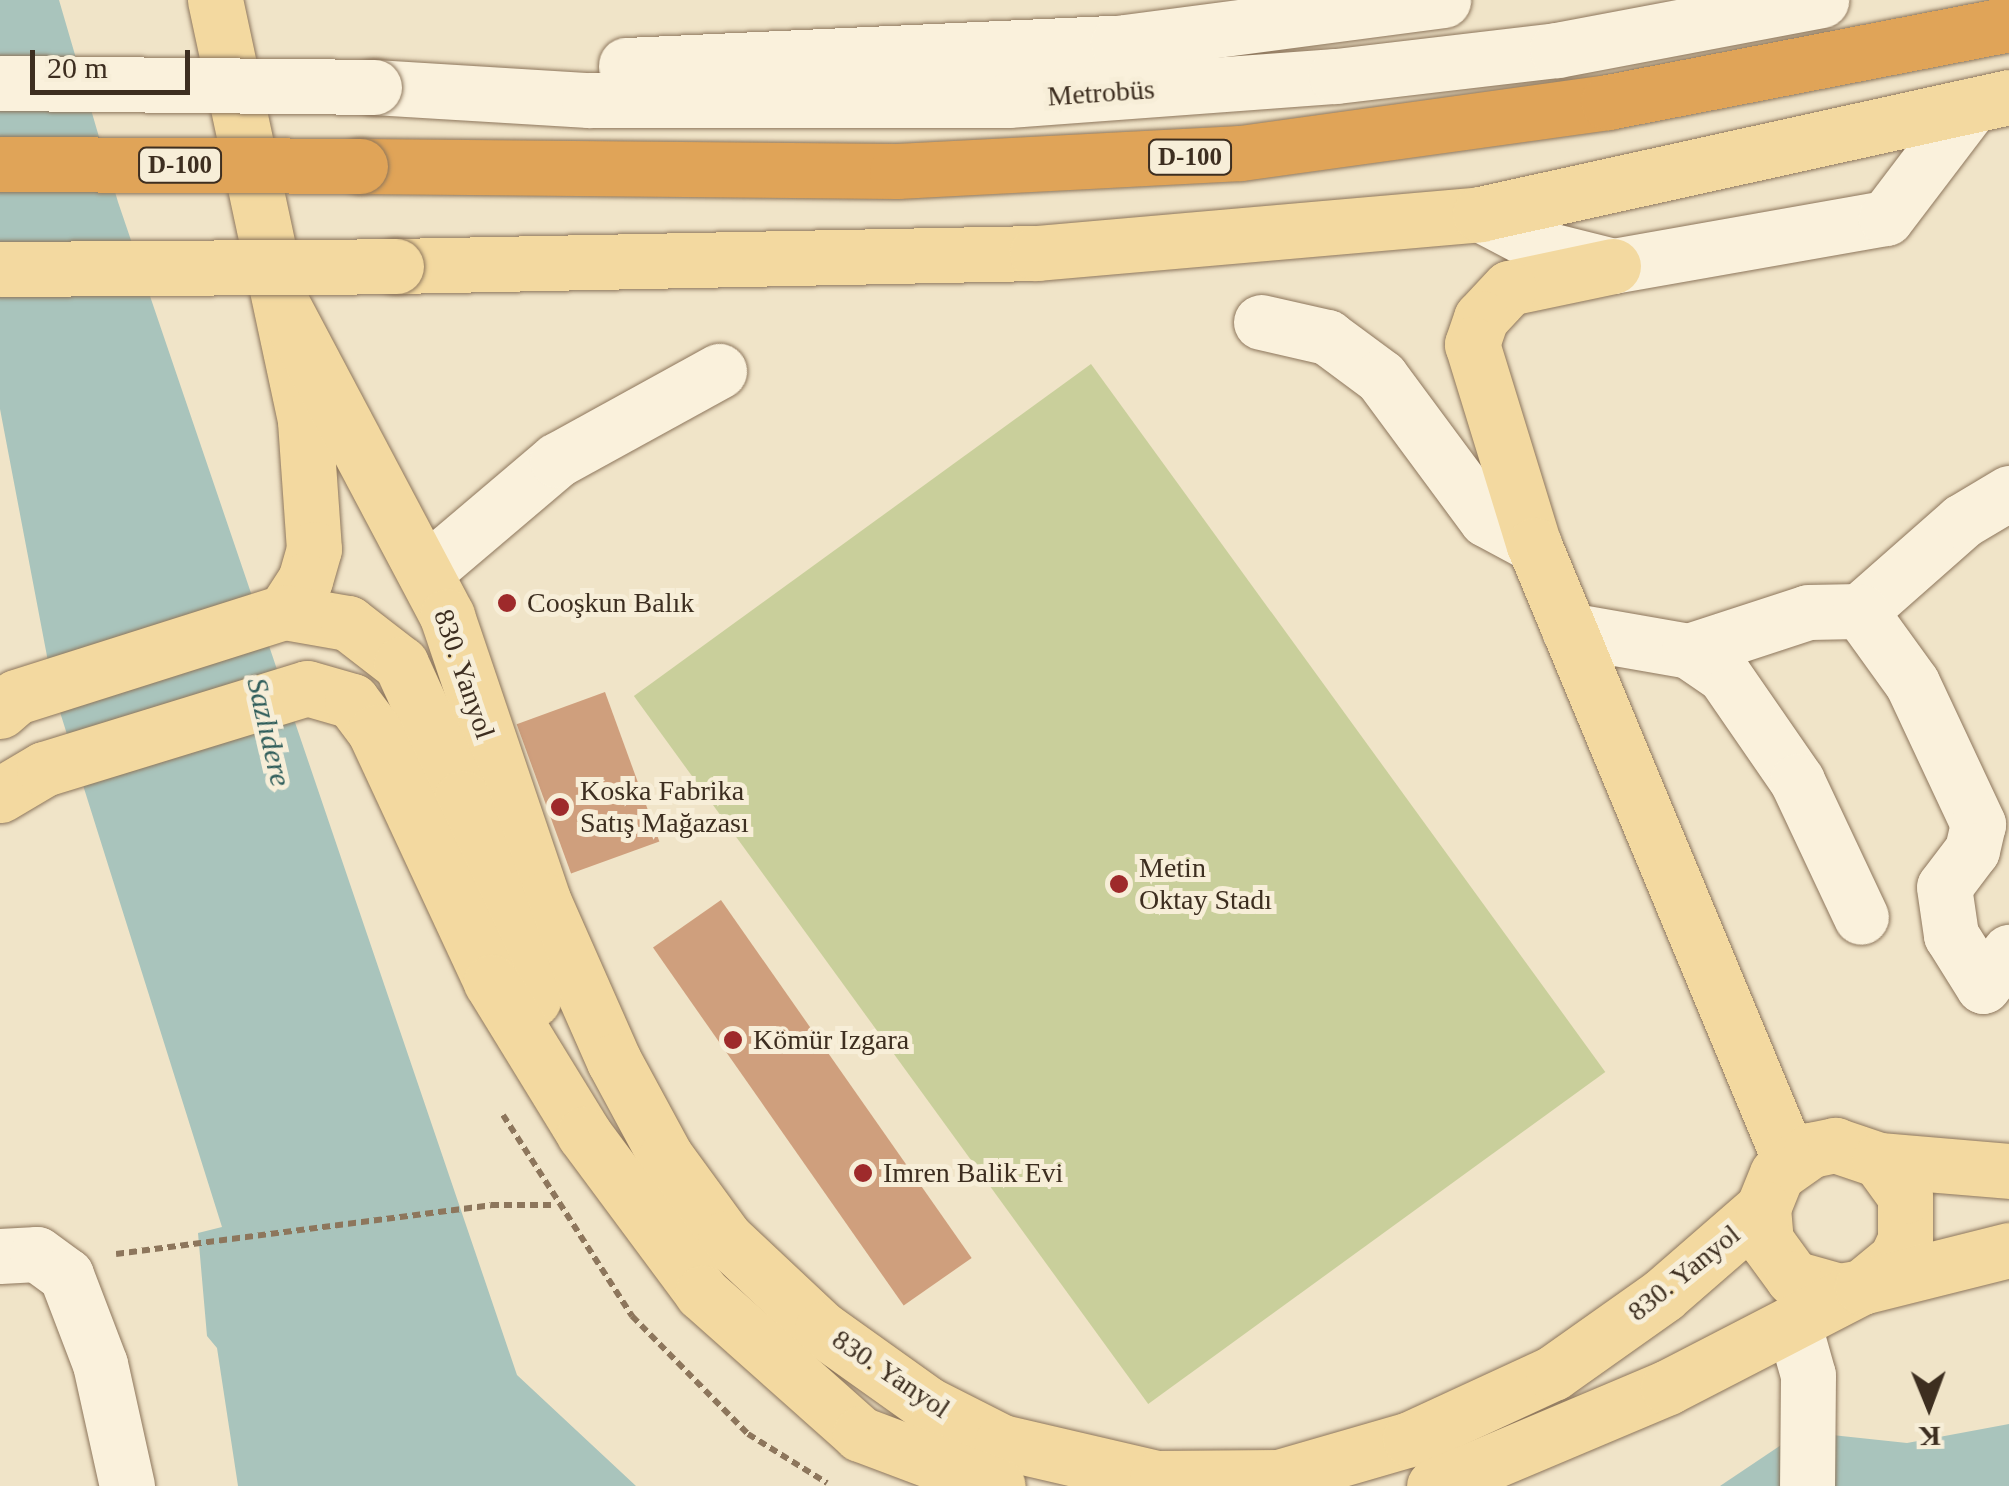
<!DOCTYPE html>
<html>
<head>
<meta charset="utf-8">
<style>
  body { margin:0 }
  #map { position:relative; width:2009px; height:1486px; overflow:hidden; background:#f0e4c8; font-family:Georgia,serif }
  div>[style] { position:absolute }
  .green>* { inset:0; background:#c9cf9b; transform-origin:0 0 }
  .water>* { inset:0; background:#a9c4bc }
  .building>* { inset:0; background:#cf9f7d; transform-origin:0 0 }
  .path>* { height:6px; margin-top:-3px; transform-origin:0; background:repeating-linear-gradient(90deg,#8d765c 0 8px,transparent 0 13px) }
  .roads { filter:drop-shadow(0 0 2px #8d765c) drop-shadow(0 0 2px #8d765c) }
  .minor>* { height:55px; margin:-27.5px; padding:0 27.5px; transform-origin:27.5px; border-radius:27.5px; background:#faf1dc }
  .major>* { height:55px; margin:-27.5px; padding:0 27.5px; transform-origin:27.5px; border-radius:27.5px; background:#f3d9a0 }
  .highway>* { height:55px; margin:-27.5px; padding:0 27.5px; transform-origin:27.5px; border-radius:27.5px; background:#e0a458 }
  .bridges { filter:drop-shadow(0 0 2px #8d765c) drop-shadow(0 0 2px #8d765c) }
  .minor-bridge>* { height:55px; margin:-27.5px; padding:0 27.5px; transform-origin:27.5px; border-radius:27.5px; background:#faf1dc }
  .major-bridge>* { height:55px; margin:-27.5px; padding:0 27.5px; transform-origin:27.5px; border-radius:27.5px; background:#f3d9a0 }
  .highway-bridge>* { height:55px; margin:-27.5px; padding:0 27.5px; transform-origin:27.5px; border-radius:27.5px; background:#e0a458 }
  .dots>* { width:28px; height:28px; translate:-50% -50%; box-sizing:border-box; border:5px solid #f7eed8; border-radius:50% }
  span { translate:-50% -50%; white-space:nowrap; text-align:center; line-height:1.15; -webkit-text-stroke:10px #f7eed8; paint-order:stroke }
  .shield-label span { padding:2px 8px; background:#f7eed8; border:2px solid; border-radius:8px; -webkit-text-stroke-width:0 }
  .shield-label { font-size:25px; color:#3d2e20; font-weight:700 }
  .street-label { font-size:28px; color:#3d2e20 }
  .poi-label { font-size:28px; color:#3d2e20 }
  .left { translate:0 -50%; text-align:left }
  .water-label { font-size:30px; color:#2f5d5a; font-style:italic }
  .north { position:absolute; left:1879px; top:1356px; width:100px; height:100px; -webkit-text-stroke:8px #f7eed8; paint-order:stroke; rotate:179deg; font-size:28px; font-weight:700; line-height:40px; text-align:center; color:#3d2e20 }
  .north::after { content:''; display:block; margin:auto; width:35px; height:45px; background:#3d2e20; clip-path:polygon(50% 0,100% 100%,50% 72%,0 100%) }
  .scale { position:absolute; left:30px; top:50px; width:160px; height:45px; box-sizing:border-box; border:5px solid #3d2e20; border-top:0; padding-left:12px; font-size:30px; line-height:35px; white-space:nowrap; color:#3d2e20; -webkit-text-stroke:8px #f7eed8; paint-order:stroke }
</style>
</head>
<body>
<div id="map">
  <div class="green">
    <i style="left:1091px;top:364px;width:875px;height:565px;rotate:54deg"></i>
  </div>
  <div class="water">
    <i style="clip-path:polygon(0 0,59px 0,118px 202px,517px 1375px,636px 1486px,238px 1486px,217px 1348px,207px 1336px,198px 1233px,222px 1227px,54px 693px,0 409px)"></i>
    <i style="clip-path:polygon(2009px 1424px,2009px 1486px,1832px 1486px,1832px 1435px,1907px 1443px)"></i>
    <i style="clip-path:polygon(1808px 1427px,1805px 1486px,1720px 1486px)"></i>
  </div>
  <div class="building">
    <i style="left:605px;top:692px;width:159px;height:94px;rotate:70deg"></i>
    <i style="left:721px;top:900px;width:437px;height:83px;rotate:55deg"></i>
  </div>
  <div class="path">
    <i style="left:503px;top:1115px;width:239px;rotate:57.3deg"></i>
    <i style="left:632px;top:1316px;width:165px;rotate:45.5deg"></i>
    <i style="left:748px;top:1434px;width:93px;rotate:31.8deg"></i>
    <i style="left:116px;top:1254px;width:378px;rotate:-7.4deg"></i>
    <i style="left:491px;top:1205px;width:64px"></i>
  </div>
  <div class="roads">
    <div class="minor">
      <i style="left:626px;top:65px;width:492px;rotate:-2.6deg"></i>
      <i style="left:1118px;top:43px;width:328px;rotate:-7.5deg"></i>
      <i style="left:374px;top:87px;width:215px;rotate:3.5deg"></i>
      <i style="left:589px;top:100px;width:419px"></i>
      <i style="left:1008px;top:100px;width:329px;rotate:-4.2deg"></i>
      <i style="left:1336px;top:76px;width:223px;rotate:-6.7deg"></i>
      <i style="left:1557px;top:50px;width:269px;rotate:-10.7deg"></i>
      <i style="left:1480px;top:214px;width:78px;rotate:27.6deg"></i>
      <i style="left:1549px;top:250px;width:66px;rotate:14deg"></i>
      <i style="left:1613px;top:266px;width:277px;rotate:-10deg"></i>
      <i style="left:1886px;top:218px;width:141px;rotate:-52.8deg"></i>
      <i style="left:1261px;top:322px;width:68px;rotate:12.8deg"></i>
      <i style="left:1327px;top:337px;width:67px;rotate:36.5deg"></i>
      <i style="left:1381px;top:377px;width:177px;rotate:53.5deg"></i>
      <i style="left:1486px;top:519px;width:55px;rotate:28.4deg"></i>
      <i style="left:425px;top:572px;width:173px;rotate:-40.3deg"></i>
      <i style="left:557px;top:460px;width:185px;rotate:-28.8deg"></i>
      <i style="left:1860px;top:611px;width:136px;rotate:-41.4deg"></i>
      <i style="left:1962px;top:521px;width:55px;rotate:-30.8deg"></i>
      <i style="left:1569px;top:630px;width:122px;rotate:9.9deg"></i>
      <i style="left:1689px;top:651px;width:42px;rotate:34.4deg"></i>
      <i style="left:1724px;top:675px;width:129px;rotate:55.4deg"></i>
      <i style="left:1797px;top:781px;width:150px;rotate:64.8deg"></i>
      <i style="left:1689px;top:651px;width:125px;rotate:-18.1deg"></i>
      <i style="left:1808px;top:612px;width:52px;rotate:-1.1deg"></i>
      <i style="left:1860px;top:611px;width:89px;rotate:54.2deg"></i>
      <i style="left:1912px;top:683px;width:156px;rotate:64.9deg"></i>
      <i style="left:1978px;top:824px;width:27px;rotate:103deg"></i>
      <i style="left:1972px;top:850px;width:46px;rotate:127.1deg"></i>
      <i style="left:1944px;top:887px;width:49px;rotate:81.7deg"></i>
      <i style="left:1951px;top:935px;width:60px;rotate:57.9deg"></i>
      <i style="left:1983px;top:986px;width:43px;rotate:-52.6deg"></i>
      <i style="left:0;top:1256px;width:37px;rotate:-3deg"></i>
      <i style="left:37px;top:1254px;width:36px;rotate:36deg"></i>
      <i style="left:66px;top:1275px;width:95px;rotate:69.1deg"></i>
      <i style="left:100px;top:1364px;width:125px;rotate:77.5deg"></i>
      <i style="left:1793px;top:1322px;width:55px;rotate:74.2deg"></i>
      <i style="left:1808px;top:1375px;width:111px;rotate:90.5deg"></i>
    </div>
    <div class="major">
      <i style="left:215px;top:0;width:431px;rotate:77.9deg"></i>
      <i style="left:305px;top:421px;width:128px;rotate:86deg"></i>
      <i style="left:314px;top:549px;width:32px;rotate:106deg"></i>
      <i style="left:305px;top:580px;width:38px;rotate:123deg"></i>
      <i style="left:396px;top:266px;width:641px;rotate:-1.16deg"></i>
      <i style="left:1037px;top:253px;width:445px;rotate:-5deg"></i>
      <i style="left:1480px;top:214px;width:542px;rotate:-12.47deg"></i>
      <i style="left:1613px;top:266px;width:106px;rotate:168.1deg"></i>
      <i style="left:1509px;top:288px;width:41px;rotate:133deg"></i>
      <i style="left:1481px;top:318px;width:28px;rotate:109deg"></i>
      <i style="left:1472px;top:344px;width:210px;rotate:72.9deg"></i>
      <i style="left:1534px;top:545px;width:667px;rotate:67.43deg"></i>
      <i style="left:282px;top:304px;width:353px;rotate:62.1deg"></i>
      <i style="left:447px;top:616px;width:300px;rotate:71.3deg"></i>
      <i style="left:543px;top:900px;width:176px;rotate:66.2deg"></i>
      <i style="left:614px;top:1061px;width:109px;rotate:61.6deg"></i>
      <i style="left:666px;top:1157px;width:100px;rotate:53.9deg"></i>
      <i style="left:725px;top:1238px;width:133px;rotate:43.2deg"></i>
      <i style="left:822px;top:1329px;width:129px;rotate:35.5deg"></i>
      <i style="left:927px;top:1404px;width:84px;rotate:26.9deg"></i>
      <i style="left:1002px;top:1442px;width:159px;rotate:13.1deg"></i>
      <i style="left:1157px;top:1478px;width:122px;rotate:-0.5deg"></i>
      <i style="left:1279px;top:1477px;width:136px;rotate:-16.2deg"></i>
      <i style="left:1410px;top:1439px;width:157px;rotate:-24.8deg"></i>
      <i style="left:1553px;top:1373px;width:135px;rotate:-35.3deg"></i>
      <i style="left:1663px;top:1295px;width:133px;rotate:-41deg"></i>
      <i style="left:1763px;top:1208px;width:37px;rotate:-68deg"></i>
      <i style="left:1777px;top:1174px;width:42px;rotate:-35.2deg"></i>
      <i style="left:1811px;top:1150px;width:25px;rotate:-12deg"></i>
      <i style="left:1835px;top:1145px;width:46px;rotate:18.8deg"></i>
      <i style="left:1879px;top:1160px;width:130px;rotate:4.8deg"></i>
      <i style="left:0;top:711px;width:21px;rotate:-41deg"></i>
      <i style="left:16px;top:697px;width:281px;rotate:-17.6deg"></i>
      <i style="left:284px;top:612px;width:65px;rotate:9.8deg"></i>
      <i style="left:348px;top:623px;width:67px;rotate:37.7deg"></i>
      <i style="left:401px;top:664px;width:147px;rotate:65.5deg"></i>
      <i style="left:462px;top:798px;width:214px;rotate:70.6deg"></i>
      <i style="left:0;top:795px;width:51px;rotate:-30.6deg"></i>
      <i style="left:44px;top:769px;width:275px;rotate:-17.1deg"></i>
      <i style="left:307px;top:688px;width:47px;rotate:16.1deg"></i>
      <i style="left:352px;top:701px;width:39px;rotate:53deg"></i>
      <i style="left:375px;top:732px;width:276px;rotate:65.1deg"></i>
      <i style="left:491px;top:982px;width:178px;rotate:58.5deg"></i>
      <i style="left:584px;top:1134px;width:198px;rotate:53.4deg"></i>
      <i style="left:702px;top:1293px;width:212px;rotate:41.7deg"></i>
      <i style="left:860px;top:1434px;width:147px;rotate:20.6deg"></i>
      <i style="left:1763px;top:1208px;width:33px;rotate:85deg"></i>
      <i style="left:1766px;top:1241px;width:46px;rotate:53.9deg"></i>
      <i style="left:1793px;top:1278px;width:48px;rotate:15.8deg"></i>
      <i style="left:1839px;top:1291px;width:23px;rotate:-10deg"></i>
      <i style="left:1862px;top:1287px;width:44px;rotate:-39.5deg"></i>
      <i style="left:1896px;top:1259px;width:21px;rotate:-65deg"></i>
      <i style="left:1905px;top:1240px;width:44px;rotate:-90deg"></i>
      <i style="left:1905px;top:1196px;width:44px;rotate:-125.8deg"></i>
      <i style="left:1434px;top:1486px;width:254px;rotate:-22.9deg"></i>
      <i style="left:1668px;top:1387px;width:218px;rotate:-27.3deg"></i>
      <i style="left:1862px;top:1287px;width:152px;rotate:-14.1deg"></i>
    </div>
    <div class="highway">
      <i style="left:360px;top:166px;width:537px;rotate:0.53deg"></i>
      <i style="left:897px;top:171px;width:344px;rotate:-3deg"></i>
      <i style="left:1241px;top:153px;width:371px;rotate:-7.9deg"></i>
      <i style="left:1608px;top:102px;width:409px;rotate:-11deg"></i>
    </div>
  </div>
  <div class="bridges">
    <div class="minor-bridge">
      <i style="left:0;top:83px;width:374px;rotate:0.6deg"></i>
    </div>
    <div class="major-bridge">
      <i style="left:0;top:269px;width:396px;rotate:-0.4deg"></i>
    </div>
    <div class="highway-bridge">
      <i style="left:0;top:164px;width:360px;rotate:0.3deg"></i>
    </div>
  </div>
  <div class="dots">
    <i style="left:507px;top:603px;background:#9e2a2b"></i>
    <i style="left:560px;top:807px;background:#9e2a2b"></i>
    <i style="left:1119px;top:884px;background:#9e2a2b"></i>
    <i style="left:733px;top:1040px;background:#9e2a2b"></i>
    <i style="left:863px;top:1173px;background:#9e2a2b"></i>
  </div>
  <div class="shield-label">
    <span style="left:1190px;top:157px">D-100</span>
    <span style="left:180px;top:165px">D-100</span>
  </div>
  <div class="street-label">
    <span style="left:1101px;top:93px;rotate:-4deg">Metrobüs</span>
    <span style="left:464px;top:674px;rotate:71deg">830. Yanyol</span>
    <span style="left:1684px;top:1273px;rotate:-39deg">830. Yanyol</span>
    <span style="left:891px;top:1374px;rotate:34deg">830. Yanyol</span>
  </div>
  <div class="poi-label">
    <span class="left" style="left:527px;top:603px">Cooşkun Balık</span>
    <span class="left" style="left:580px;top:807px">Koska Fabrika<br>Satış Mağazası</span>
    <span class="left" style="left:1139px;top:884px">Metin<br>Oktay Stadı</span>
    <span class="left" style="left:753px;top:1040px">Kömür Izgara</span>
    <span class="left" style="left:883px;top:1173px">Imren Balik Evi</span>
  </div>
  <div class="water-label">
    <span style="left:269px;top:732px;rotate:77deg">Sazlıdere</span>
  </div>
  <div class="north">K</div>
  <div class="scale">20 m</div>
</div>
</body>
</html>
